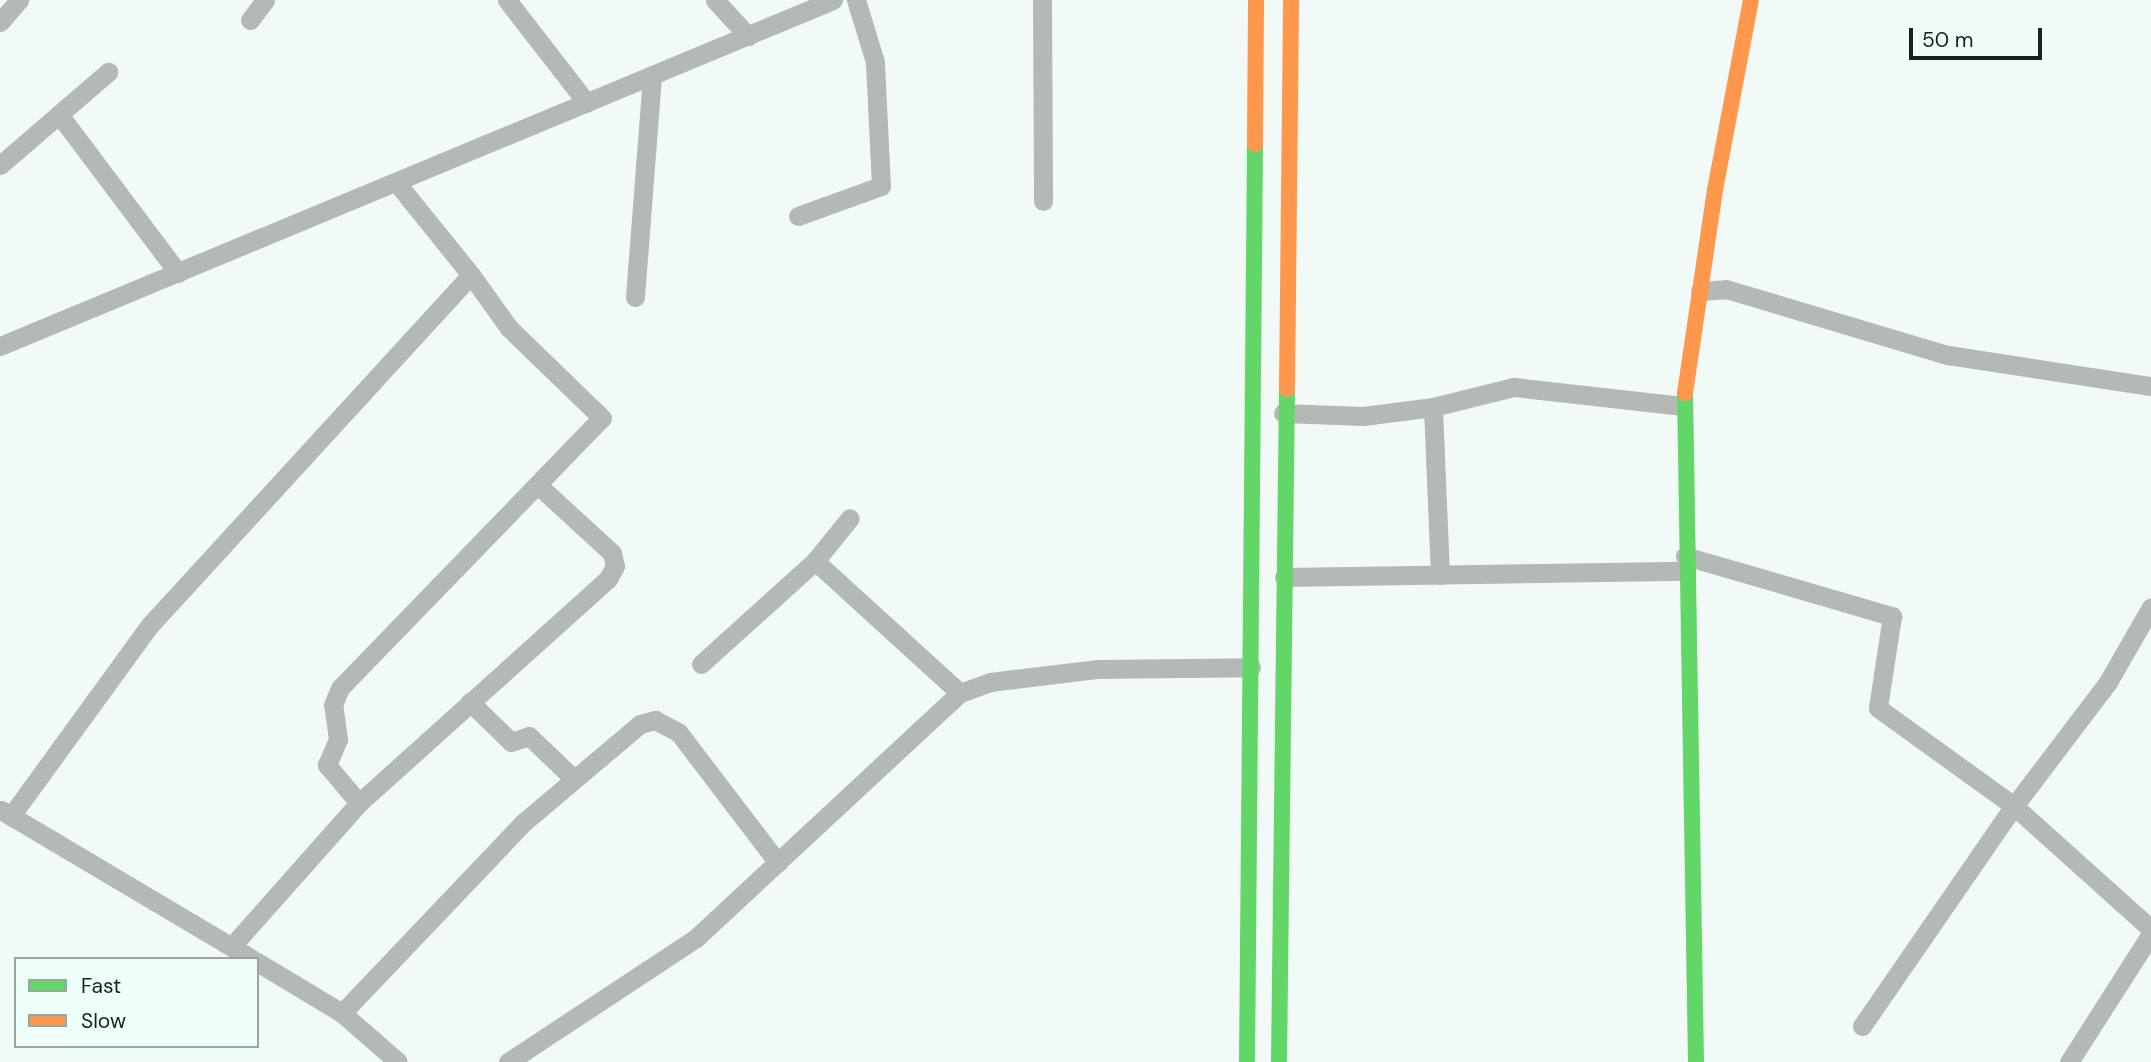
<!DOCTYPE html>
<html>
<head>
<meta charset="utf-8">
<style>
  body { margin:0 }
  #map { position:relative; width:2151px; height:1062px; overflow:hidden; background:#f2faf7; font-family:"DM Sans",sans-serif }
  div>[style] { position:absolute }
  .street>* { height:19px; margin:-9.5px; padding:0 9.5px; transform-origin:9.5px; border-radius:9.5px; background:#b4b9b6 }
  .fast>* { height:16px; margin:-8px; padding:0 8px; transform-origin:8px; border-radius:8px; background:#63d668 }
  .slow>* { height:16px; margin:-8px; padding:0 8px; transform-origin:8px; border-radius:8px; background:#ff974d }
  span { translate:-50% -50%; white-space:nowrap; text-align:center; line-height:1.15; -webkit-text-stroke:6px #eefef8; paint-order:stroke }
  .legend { position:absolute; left:14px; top:957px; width:245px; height:91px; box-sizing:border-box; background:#eefef8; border:2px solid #96a6a1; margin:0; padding:9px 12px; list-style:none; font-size:21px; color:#13231e }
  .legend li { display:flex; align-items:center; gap:14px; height:35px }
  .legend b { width:35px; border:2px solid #96a6a1 }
  .scale { position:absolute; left:1909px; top:28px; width:133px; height:32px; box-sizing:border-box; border:4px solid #13231e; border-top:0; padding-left:9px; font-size:21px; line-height:24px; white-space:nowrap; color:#13231e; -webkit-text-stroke:5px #eefef8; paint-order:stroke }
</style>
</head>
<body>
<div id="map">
  <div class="street">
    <i style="left:507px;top:0;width:130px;rotate:52.2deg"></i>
    <i style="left:715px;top:0;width:49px;rotate:47.5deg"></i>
    <i style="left:1042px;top:0;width:201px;rotate:89.7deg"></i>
    <i style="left:250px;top:20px;width:25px;rotate:-53deg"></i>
    <i style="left:0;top:22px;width:29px;rotate:-49deg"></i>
    <i style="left:61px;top:117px;width:195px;rotate:53.1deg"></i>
    <i style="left:0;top:165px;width:143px;rotate:-40.7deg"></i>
    <i style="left:798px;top:216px;width:88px;rotate:-19.9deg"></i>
    <i style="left:881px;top:186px;width:124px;rotate:-92.8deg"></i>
    <i style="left:875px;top:62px;width:65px;rotate:-107deg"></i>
    <i style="left:1700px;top:291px;width:26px;rotate:-4deg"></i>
    <i style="left:1726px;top:289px;width:232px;rotate:16.6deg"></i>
    <i style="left:1948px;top:355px;width:205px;rotate:8.7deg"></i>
    <i style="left:635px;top:297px;width:222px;rotate:-85.6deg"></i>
    <i style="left:0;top:346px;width:902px;rotate:-22.56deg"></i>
    <i style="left:1283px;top:413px;width:80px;rotate:2.1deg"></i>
    <i style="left:1363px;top:416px;width:71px;rotate:-7.3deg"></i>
    <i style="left:1685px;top:556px;width:216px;rotate:16.2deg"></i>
    <i style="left:1892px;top:616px;width:93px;rotate:98.7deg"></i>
    <i style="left:1878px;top:708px;width:168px;rotate:35.8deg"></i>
    <i style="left:2014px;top:806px;width:184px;rotate:41.9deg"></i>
    <i style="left:815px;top:561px;width:196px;rotate:42.3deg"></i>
    <i style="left:1440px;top:575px;width:168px;rotate:-92.4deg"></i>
    <i style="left:1433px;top:407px;width:83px;rotate:-13.9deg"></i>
    <i style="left:1514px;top:387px;width:170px;rotate:6.4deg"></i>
    <i style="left:1284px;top:577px;width:402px;rotate:-0.9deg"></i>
    <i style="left:701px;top:664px;width:154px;rotate:-42.1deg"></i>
    <i style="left:815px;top:561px;width:55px;rotate:-50.9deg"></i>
    <i style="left:470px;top:702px;width:57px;rotate:44.3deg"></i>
    <i style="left:511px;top:742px;width:19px;rotate:-18deg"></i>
    <i style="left:529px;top:736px;width:61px;rotate:43.7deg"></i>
    <i style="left:359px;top:803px;width:50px;rotate:-130.1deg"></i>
    <i style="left:327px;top:765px;width:28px;rotate:-67deg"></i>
    <i style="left:338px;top:739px;width:34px;rotate:-98deg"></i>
    <i style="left:333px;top:705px;width:18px;rotate:-68deg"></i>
    <i style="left:340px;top:688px;width:376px;rotate:-45.9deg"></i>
    <i style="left:602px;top:418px;width:129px;rotate:-135.9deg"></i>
    <i style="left:509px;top:328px;width:65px;rotate:-125.6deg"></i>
    <i style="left:1px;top:810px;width:292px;rotate:30.7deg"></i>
    <i style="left:11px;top:816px;width:236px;rotate:-54deg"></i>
    <i style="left:150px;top:625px;width:475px;rotate:-47.5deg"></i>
    <i style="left:471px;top:275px;width:119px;rotate:-128.9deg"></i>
    <i style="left:232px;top:946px;width:191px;rotate:-48.4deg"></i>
    <i style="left:359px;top:803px;width:335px;rotate:-42deg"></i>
    <i style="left:608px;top:579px;width:15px;rotate:-62deg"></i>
    <i style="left:615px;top:566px;width:13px;rotate:-103deg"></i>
    <i style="left:612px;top:553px;width:99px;rotate:-137.5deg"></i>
    <i style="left:257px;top:962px;width:99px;rotate:31deg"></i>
    <i style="left:342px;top:1013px;width:74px;rotate:41.2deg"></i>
    <i style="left:342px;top:1013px;width:264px;rotate:-46.4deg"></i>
    <i style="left:524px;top:822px;width:152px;rotate:-40.2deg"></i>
    <i style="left:640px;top:724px;width:16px;rotate:-15deg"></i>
    <i style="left:655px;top:720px;width:27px;rotate:28deg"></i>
    <i style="left:679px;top:733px;width:163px;rotate:52.7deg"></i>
    <i style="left:1862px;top:1026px;width:267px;rotate:-55.4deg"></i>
    <i style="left:2014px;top:806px;width:156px;rotate:-52.8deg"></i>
    <i style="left:2108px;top:682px;width:86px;rotate:-60.2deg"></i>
    <i style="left:508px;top:1062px;width:225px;rotate:-33.4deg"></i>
    <i style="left:696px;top:938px;width:360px;rotate:-42.9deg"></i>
    <i style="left:960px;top:693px;width:32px;rotate:-20deg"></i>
    <i style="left:990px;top:682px;width:109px;rotate:-6.9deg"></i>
    <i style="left:1098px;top:669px;width:153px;rotate:-0.7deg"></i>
    <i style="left:2069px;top:1062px;width:152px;rotate:-57.4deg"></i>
  </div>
  <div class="fast">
    <i style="left:1685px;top:393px;width:669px;rotate:89.06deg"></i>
    <i style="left:1247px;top:1062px;width:918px;rotate:-89.5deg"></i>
    <i style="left:1279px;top:1062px;width:673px;rotate:-89.32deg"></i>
  </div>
  <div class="slow">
    <i style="left:1255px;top:144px;width:144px;rotate:-89.6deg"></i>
    <i style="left:1287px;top:389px;width:389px;rotate:-89.4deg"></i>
    <i style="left:1685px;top:393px;width:205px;rotate:-81.6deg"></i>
    <i style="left:1715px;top:190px;width:193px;rotate:-79.3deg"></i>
  </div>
  <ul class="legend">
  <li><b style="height:9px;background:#63d668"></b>Fast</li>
  <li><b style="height:9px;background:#ff974d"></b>Slow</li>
  </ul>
  <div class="scale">50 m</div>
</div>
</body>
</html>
